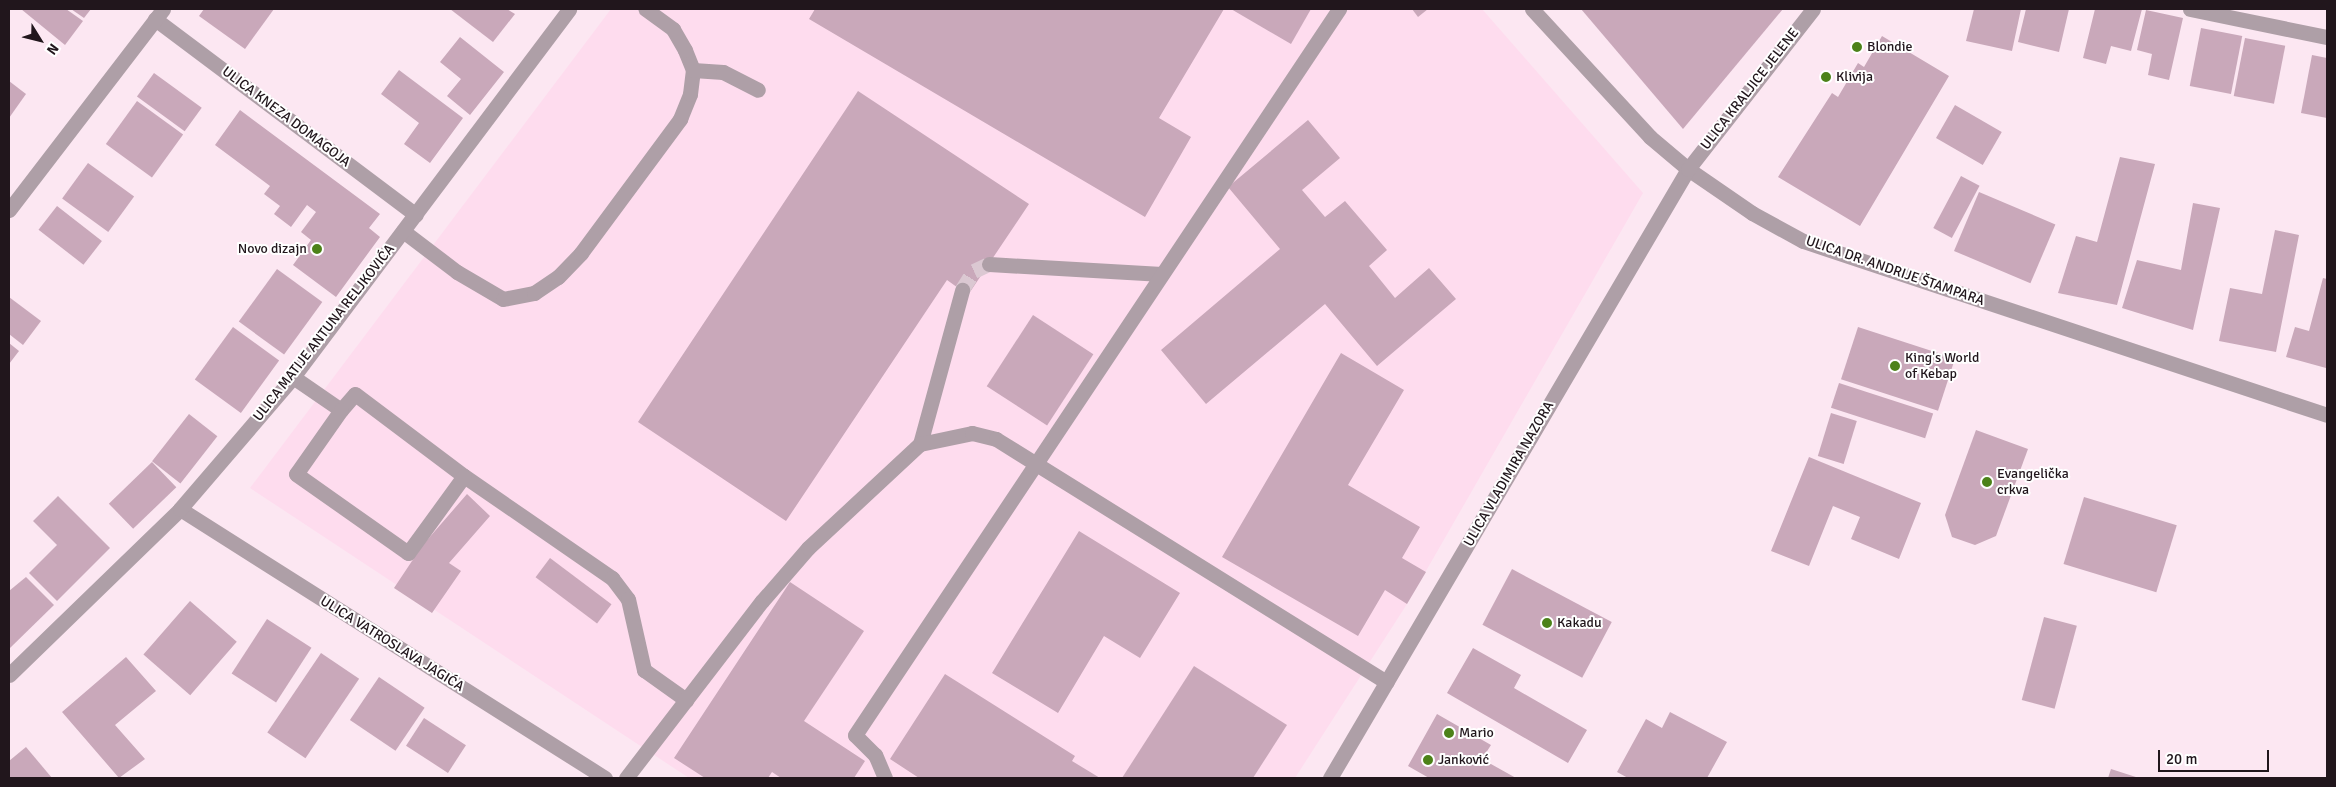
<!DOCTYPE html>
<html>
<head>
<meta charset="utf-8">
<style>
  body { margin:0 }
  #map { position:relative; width:2336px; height:787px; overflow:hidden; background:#fce7f2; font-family:Signika,sans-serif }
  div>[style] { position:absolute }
  .built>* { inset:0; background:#fedcee }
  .building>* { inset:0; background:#c9a8ba; transform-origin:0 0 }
  .minor-tunnel>* { height:15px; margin-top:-7.5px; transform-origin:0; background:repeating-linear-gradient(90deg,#dbc8d2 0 15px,transparent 0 23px) }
  .minor>* { height:15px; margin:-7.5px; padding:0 7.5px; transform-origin:7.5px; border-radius:7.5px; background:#ae9fa7 }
  .dots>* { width:14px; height:14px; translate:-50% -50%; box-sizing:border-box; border:2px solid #fff; border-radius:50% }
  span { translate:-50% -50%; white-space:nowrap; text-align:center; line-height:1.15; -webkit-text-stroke:4px #fff; paint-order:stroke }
  .poi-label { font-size:14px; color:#21161c }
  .left { translate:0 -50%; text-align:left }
  .right { translate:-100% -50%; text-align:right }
  .street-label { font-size:14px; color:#21161c }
  .frame { position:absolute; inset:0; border:10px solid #21161c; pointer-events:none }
  .north { position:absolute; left:15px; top:15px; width:50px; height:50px; -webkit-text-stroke:4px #fff; paint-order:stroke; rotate:126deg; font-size:14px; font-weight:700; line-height:20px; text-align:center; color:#21161c }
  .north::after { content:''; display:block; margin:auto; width:18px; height:22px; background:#21161c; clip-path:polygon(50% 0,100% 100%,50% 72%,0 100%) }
  .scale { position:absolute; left:2158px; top:750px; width:111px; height:22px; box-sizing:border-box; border:2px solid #21161c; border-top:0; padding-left:6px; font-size:15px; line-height:18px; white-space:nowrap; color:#21161c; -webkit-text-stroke:4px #fff; paint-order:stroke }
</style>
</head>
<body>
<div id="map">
  <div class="built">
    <i style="clip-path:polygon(611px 9px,1482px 9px,1643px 193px,1407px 604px,1295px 778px,689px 778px,250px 488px)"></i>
  </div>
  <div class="building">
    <i style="clip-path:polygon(21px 9px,66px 9px,83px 21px,65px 45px)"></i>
    <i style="clip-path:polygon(71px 9px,91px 9px,84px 18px)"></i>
    <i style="clip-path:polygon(204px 9px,274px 9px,245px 49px,199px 16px)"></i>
    <i style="clip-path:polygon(450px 9px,507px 9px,515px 14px,493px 42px)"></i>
    <i style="clip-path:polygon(815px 9px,1224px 9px,1159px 118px,1191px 137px,1145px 217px,809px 19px)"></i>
    <i style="clip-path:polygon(1231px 9px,1311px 9px,1291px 44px)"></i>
    <i style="clip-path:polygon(1412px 9px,1428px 9px,1418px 17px)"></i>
    <i style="clip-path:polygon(1581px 9px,1783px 9px,1683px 129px)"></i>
    <i style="clip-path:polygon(1974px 9px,2021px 9px,2012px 51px,1966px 41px)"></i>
    <i style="clip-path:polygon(2026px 9px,2069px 9px,2059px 52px,2018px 42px)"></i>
    <i style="clip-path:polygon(2095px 9px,2142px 9px,2131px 51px,2111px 46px,2106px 64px,2083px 58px)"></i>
    <i style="clip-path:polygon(2146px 10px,2183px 18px,2169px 80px,2148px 75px,2152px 54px,2137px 50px)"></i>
    <i style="left:2201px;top:28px;width:42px;height:59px;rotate:11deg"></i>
    <i style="clip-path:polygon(1882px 36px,1949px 76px,1860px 226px,1778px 177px,1832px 93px,1838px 97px,1858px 63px,1864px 67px)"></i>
    <i style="clip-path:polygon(460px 37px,504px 72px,470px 115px,447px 96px,461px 79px,440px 62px)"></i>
    <i style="left:2245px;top:38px;width:41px;height:59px;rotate:11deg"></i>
    <i style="clip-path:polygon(2312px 55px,2327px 58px,2327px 118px,2301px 113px)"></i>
    <i style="clip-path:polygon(399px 70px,463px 118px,430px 163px,404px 144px,419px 123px,381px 94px)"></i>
    <i style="left:154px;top:73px;width:59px;height:29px;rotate:36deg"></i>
    <i style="clip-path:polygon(9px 81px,26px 94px,9px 118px)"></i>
    <i style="clip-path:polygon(858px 91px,1029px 204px,968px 295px,947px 280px,786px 521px,638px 422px)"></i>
    <i style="left:137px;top:101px;width:57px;height:53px;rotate:36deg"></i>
    <i style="left:1955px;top:105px;width:54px;height:38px;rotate:30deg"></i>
    <i style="clip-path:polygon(240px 110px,380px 214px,369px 228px,380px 237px,336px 297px,293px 265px,311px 240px,301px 232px,316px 212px,307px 205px,291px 227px,274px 214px,280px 206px,264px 194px,270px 186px,215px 145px)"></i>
    <i style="clip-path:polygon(1308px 120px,1340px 158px,1302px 190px,1325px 217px,1345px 201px,1387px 250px,1369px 266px,1395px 298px,1429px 268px,1456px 299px,1377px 366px,1325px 304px,1206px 404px,1161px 350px,1280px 249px,1228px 187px)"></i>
    <i style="clip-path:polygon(2120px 157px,2155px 164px,2117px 305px,2058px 293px,2076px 236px,2097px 242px)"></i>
    <i style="left:88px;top:163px;width:57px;height:44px;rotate:36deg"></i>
    <i style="left:1961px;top:176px;width:21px;height:59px;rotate:28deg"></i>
    <i style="left:1979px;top:192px;width:83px;height:64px;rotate:23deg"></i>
    <i style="clip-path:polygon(2193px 203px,2220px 208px,2193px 330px,2122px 308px,2137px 260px,2181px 270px)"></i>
    <i style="left:57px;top:206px;width:57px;height:30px;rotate:38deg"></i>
    <i style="clip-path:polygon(2275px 230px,2299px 235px,2276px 352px,2219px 341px,2230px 288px,2262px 294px)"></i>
    <i style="left:277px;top:269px;width:56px;height:65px;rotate:36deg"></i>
    <i style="clip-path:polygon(2323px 278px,2327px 279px,2326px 368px,2286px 357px,2295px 327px,2309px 331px)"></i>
    <i style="clip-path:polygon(9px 297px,41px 321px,23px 345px,9px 334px)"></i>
    <i style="left:1033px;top:315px;width:72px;height:85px;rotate:33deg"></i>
    <i style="left:233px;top:327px;width:57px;height:65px;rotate:36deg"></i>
    <i style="left:1858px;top:327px;width:102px;height:55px;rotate:18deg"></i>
    <i style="clip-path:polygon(9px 343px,19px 351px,9px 364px)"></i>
    <i style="clip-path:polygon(1341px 353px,1404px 390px,1348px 485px,1420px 527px,1402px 558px,1426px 572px,1407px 604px,1385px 590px,1358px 636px,1222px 557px)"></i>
    <i style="left:1839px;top:383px;width:99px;height:26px;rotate:18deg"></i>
    <i style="left:1831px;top:413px;width:27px;height:45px;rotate:17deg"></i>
    <i style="left:189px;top:414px;width:36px;height:60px;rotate:38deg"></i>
    <i style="clip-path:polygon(1976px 430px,2028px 449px,1996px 536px,1975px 545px,1952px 537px,1945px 515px)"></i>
    <i style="clip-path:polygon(1809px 457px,1921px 503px,1899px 559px,1851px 539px,1860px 517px,1833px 506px,1809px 566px,1771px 551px)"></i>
    <i style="left:152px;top:462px;width:35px;height:60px;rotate:46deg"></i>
    <i style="clip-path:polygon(467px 494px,490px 516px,449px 563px,461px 571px,432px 613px,394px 588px,422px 546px)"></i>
    <i style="clip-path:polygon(58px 496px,110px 548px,57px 601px,29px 573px,57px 545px,33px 521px)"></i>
    <i style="left:2084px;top:497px;width:97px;height:70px;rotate:17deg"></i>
    <i style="clip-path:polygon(1079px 531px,1180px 593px,1140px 658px,1104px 636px,1058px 713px,992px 673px)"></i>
    <i style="left:550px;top:558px;width:77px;height:24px;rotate:37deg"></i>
    <i style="left:1512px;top:569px;width:113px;height:63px;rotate:28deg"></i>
    <i style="clip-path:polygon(26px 577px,54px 605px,9px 649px,9px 591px)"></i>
    <i style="clip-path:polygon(790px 582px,864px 631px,804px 721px,865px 761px,854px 778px,781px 778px,772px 772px,768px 778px,705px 778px,674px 758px)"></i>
    <i style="left:190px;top:601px;width:62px;height:71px;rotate:41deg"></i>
    <i style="left:2044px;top:617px;width:34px;height:86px;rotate:15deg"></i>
    <i style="left:267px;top:619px;width:53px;height:65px;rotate:33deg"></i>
    <i style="clip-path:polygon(1473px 648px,1521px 675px,1514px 688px,1587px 730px,1568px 763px,1447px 693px)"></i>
    <i style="left:321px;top:653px;width:46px;height:96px;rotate:34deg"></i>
    <i style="clip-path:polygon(126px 657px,156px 691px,115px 725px,145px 759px,119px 778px,62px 712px)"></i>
    <i style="clip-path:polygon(1194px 666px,1287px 725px,1253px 778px,1122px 778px)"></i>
    <i style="clip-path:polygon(945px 674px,1075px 756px,1072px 761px,1100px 778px,919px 778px,890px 759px)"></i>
    <i style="left:379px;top:677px;width:55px;height:52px;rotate:34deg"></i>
    <i style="clip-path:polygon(1670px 712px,1727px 742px,1707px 778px,1628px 778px,1617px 772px,1646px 719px,1662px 728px)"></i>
    <i style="clip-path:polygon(1437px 714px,1491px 745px,1482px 759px,1516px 778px,1429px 778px,1408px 766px)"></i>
    <i style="left:424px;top:718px;width:50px;height:33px;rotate:33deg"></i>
    <i style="clip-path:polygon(26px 747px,52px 778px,9px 777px,9px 761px)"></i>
    <i style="clip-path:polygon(2111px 769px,2139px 778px,2108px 778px)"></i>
  </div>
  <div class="minor-tunnel">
    <i style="left:962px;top:290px;width:22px;rotate:-58deg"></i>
    <i style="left:974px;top:271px;width:17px;rotate:-25deg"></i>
  </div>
  <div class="minor">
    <i style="left:1532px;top:9px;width:174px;rotate:47.3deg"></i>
    <i style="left:1650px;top:137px;width:50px;rotate:40.1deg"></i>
    <i style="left:1688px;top:169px;width:78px;rotate:34.5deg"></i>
    <i style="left:1752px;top:213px;width:58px;rotate:28.8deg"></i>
    <i style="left:1803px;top:241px;width:552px;rotate:18.37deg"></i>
    <i style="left:2190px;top:9px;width:140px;rotate:11.6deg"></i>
    <i style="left:155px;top:19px;width:326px;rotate:36.9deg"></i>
    <i style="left:693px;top:70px;width:30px;rotate:4deg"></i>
    <i style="left:723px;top:72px;width:39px;rotate:27deg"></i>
    <i style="left:9px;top:210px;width:253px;rotate:-52.5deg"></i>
    <i style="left:403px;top:231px;width:68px;rotate:37.2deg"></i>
    <i style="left:457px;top:272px;width:53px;rotate:30.4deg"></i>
    <i style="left:503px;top:299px;width:32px;rotate:-11deg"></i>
    <i style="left:534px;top:293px;width:29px;rotate:-34deg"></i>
    <i style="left:558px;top:277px;width:33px;rotate:-46deg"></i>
    <i style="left:581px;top:253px;width:167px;rotate:-53.5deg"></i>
    <i style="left:680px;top:119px;width:27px;rotate:-68deg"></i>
    <i style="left:690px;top:94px;width:24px;rotate:-83deg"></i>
    <i style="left:693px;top:70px;width:22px;rotate:-112deg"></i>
    <i style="left:685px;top:50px;width:24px;rotate:-120deg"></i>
    <i style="left:673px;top:29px;width:34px;rotate:-144deg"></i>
    <i style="left:989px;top:264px;width:173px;rotate:3.3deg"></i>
    <i style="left:293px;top:377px;width:58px;rotate:34.5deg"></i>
    <i style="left:341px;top:410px;width:21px;rotate:-49deg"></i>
    <i style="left:355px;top:394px;width:136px;rotate:37deg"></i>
    <i style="left:464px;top:476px;width:180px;rotate:34.6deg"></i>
    <i style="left:612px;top:578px;width:26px;rotate:53deg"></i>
    <i style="left:628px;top:599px;width:73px;rotate:77.3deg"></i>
    <i style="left:644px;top:670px;width:52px;rotate:35.5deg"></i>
    <i style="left:341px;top:410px;width:78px;rotate:125.1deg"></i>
    <i style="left:296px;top:474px;width:137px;rotate:35.2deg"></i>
    <i style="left:408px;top:553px;width:95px;rotate:-54deg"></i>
    <i style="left:920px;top:444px;width:160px;rotate:-74.7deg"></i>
    <i style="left:180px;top:509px;width:503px;rotate:32.33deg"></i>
    <i style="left:9px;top:675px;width:238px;rotate:-44.1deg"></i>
    <i style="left:180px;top:509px;width:174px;rotate:-49.4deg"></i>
    <i style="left:293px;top:377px;width:460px;rotate:-53.1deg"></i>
    <i style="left:626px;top:778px;width:223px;rotate:-52.5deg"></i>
    <i style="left:762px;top:601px;width:70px;rotate:-49deg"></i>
    <i style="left:808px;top:548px;width:153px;rotate:-42.9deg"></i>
    <i style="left:920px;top:444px;width:53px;rotate:-11.9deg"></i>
    <i style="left:972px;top:433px;width:25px;rotate:14deg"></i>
    <i style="left:996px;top:439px;width:460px;rotate:31.9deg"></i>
    <i style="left:885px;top:778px;width:25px;rotate:-113deg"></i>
    <i style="left:875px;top:755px;width:28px;rotate:-135deg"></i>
    <i style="left:855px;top:735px;width:873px;rotate:-56.31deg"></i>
    <i style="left:1330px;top:778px;width:706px;rotate:-59.55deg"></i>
    <i style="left:1688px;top:169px;width:203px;rotate:-52deg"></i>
  </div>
  <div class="dots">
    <i style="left:1857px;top:47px;background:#4c8219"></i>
    <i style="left:1826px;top:77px;background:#4c8219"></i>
    <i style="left:317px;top:249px;background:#4c8219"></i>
    <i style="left:1895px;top:366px;background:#4c8219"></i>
    <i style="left:1987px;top:482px;background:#4c8219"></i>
    <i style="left:1547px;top:623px;background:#4c8219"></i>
    <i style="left:1449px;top:733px;background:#4c8219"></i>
    <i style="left:1428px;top:760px;background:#4c8219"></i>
  </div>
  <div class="poi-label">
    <span class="left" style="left:1867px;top:47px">Blondie</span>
    <span class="left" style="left:1836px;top:77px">Klivija</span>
    <span class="right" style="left:307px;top:249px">Novo dizajn</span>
    <span class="left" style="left:1905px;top:366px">King's World<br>of Kebap</span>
    <span class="left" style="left:1997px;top:482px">Evangelička<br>crkva</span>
    <span class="left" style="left:1557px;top:623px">Kakadu</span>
    <span class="left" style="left:1459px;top:733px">Mario</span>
    <span class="left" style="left:1438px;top:760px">Janković</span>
  </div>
  <div class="street-label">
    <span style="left:1750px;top:89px;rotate:-52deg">ULICA KRALJICE JELENE</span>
    <span style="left:286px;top:117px;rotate:37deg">ULICA KNEZA DOMAGOJA</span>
    <span style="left:1895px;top:271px;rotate:19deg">ULICA DR. ANDRIJE ŠTAMPARA</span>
    <span style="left:324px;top:333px;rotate:-52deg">ULICA MATIJE ANTUNA RELJKOVIĆA</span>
    <span style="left:1509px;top:474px;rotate:-60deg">ULICA VLADIMIRA NAZORA</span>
    <span style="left:392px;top:644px;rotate:32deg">ULICA VATROSLAVA JAGIĆA</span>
  </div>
  <div class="frame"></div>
  <div class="north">N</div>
  <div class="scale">20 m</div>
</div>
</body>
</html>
